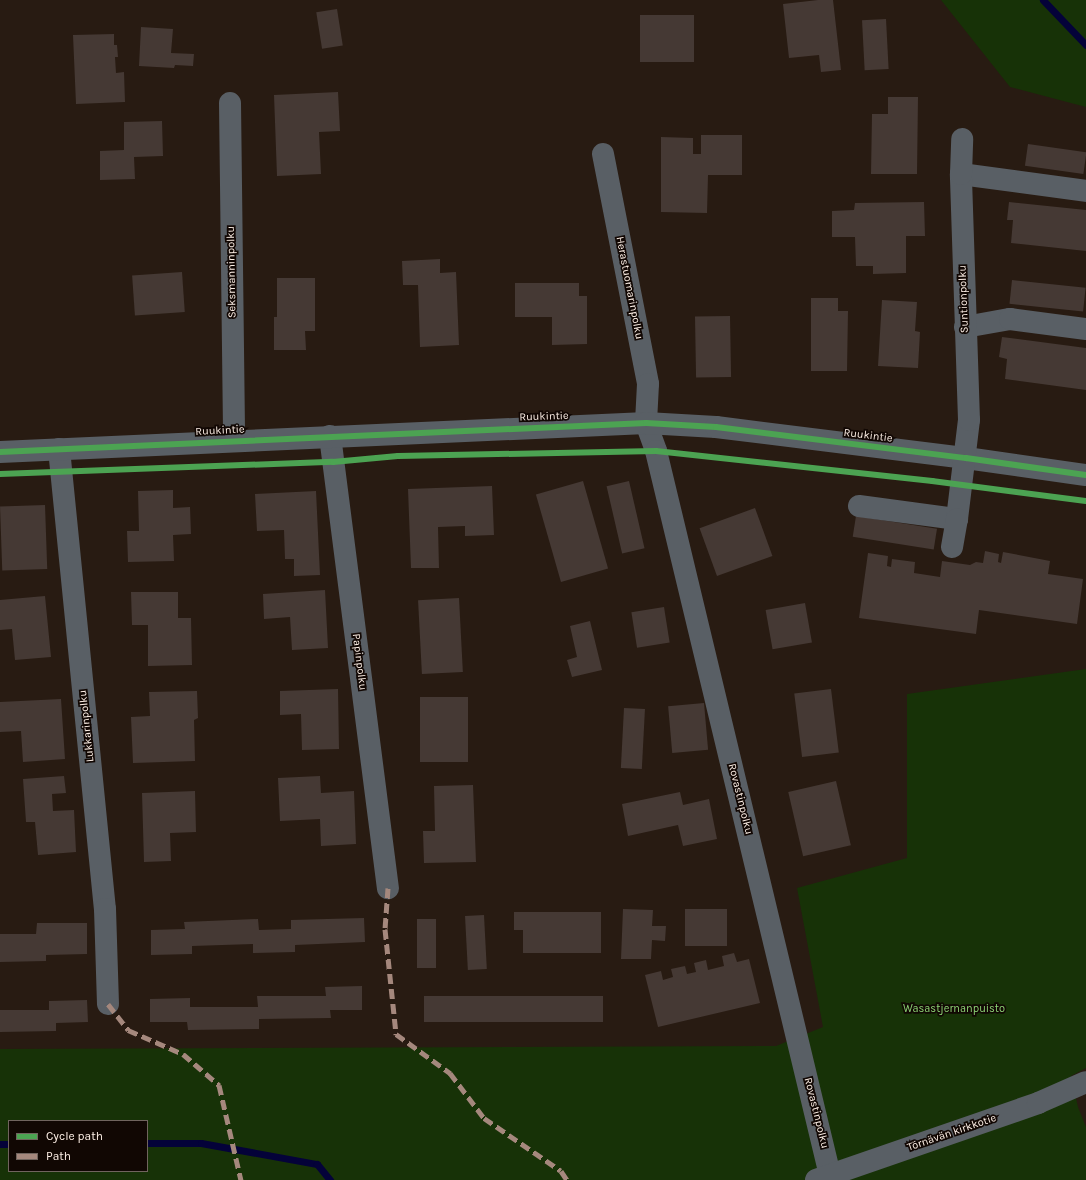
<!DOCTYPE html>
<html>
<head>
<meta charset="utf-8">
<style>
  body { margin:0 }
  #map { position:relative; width:1086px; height:1180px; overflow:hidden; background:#281b12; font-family:Karla,sans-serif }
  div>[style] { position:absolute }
  .green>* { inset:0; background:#173207 }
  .stream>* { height:7px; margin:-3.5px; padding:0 3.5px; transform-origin:3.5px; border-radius:3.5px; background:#040239 }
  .building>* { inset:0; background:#453934; transform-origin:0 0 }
  .minor>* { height:22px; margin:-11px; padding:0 11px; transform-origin:11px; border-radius:11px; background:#595f65 }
  .quiet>* { height:5px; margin-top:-2.5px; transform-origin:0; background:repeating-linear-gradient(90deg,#a5887d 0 10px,transparent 0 15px) }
  .cycleway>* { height:6px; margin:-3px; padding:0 3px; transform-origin:3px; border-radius:3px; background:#4ca352 }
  span { translate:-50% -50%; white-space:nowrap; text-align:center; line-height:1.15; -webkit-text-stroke:3.5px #110703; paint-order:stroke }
  .street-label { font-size:11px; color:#fef0e7 }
  .park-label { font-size:11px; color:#8ed576 }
  .legend { position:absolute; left:8px; top:1120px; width:140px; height:52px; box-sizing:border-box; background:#110703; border:1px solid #70645e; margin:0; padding:5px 7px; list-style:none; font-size:12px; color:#fef0e7 }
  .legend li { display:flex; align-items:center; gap:8px; height:20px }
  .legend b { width:20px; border:1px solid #70645e }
</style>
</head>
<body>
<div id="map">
  <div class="green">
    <i style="clip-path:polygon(941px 0,1086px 0,1086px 107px,1010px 87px)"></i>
    <i style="clip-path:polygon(evenodd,1086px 669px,1086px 1068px,1071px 1076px,1078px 1107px,1086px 1127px,1086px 1180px,0 1180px,0 1049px,776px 1046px,823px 1027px,797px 888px,907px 858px,907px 694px,1086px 669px,9px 1121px,147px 1121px,147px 1171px,9px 1171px,9px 1121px)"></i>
  </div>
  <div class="stream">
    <i style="left:1043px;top:0;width:62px;rotate:46.3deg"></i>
    <i style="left:147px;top:1143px;width:54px"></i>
    <i style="left:201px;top:1143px;width:118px;rotate:10.3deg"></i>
    <i style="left:317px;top:1164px;width:21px;rotate:51deg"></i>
    <i style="left:0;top:1144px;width:9px"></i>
  </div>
  <div class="building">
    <i style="clip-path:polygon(818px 0,833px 0,841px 70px,821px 72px,819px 55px,789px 58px,783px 4px)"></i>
    <i style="left:337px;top:9px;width:37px;height:21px;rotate:81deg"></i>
    <i style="left:640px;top:15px;width:54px;height:47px"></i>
    <i style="left:886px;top:19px;width:50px;height:24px;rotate:87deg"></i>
    <i style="clip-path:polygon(141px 27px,173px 29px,171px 53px,194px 54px,193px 66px,175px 65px,174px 68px,139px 66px)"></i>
    <i style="clip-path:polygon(114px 34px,114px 45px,117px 45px,118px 57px,115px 57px,116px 73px,124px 72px,125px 102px,76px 104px,73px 35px)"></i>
    <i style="clip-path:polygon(338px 92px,340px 131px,319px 132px,321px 174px,277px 176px,274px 95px)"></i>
    <i style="clip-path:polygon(888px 97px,918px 97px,917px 174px,871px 174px,872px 114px,888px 114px)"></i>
    <i style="clip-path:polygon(162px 121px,163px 156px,134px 157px,135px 179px,100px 180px,100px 151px,124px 150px,124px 122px)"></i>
    <i style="clip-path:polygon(701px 135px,742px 135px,742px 175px,708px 175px,707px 213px,661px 212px,661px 137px,693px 138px,693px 154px,701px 154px)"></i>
    <i style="left:1028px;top:144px;width:59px;height:22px;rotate:8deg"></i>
    <i style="clip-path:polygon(924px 202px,925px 236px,906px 236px,906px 273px,873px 274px,873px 266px,856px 266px,855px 237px,832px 237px,832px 211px,854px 210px,855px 203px)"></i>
    <i style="clip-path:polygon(1009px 202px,1086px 210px,1086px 251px,1011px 243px,1013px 220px,1007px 220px)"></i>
    <i style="clip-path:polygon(440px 259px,440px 273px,456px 272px,459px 345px,420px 347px,418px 285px,403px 285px,402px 261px)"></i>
    <i style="left:182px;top:272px;width:40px;height:50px;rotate:86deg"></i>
    <i style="clip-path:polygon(277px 278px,315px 278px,315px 331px,305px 331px,306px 350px,274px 350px,274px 317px,277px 317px)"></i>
    <i style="left:1012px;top:280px;width:74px;height:24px;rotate:6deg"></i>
    <i style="clip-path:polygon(515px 283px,579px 283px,579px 296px,587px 296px,587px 344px,552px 345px,552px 317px,515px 317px)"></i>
    <i style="clip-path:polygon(811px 298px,838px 298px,838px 311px,848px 311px,847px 371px,811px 371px)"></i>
    <i style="clip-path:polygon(882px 300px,917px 302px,915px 331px,920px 332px,918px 368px,878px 366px)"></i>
    <i style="left:730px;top:316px;width:61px;height:35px;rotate:89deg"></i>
    <i style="clip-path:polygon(1002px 337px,1086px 348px,1086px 390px,1005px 379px,1007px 359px,999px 357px)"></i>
    <i style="left:583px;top:481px;width:91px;height:49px;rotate:74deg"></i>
    <i style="left:629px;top:481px;width:69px;height:23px;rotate:77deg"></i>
    <i style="clip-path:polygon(492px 486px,494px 535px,465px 536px,465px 526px,438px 527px,439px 568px,411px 568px,408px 489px)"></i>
    <i style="clip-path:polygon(173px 490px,173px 508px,190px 507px,191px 534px,173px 535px,174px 561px,128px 562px,127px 531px,139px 531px,138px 491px)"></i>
    <i style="clip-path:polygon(316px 491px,320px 575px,294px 576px,294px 559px,285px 559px,284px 530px,257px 531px,255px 494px)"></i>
    <i style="left:45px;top:505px;width:64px;height:45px;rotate:88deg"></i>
    <i style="left:755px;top:508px;width:51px;height:59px;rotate:70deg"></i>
    <i style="left:856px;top:516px;width:82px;height:21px;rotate:9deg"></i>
    <i style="clip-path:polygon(985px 551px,999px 554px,998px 562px,1001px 563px,1003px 552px,1050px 561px,1048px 574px,1083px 579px,1077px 624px,979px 610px,976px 634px,859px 618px,868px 553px,888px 556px,887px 566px,891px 567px,892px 559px,915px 562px,914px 573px,940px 577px,942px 561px,970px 565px,976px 562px,983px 563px)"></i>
    <i style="clip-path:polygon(325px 590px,328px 648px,292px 650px,290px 617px,264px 619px,263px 594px)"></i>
    <i style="clip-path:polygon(131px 592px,178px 592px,178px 618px,191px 618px,192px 665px,148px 666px,148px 625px,132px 625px)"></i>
    <i style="clip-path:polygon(45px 596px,51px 657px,15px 660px,12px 629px,0 630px,0 600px)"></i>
    <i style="left:459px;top:598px;width:74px;height:41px;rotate:87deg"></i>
    <i style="left:805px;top:603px;width:40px;height:40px;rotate:80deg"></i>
    <i style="left:664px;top:607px;width:36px;height:33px;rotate:81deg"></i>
    <i style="clip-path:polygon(590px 621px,602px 670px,572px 677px,567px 660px,577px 657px,570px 626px)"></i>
    <i style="clip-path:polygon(338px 689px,339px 749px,302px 750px,301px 714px,280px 715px,280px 691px)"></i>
    <i style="left:831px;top:689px;width:64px;height:37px;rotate:83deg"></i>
    <i style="clip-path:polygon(197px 691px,198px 718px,194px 720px,195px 761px,133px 763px,131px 717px,150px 716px,149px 692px)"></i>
    <i style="left:420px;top:697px;width:48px;height:65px"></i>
    <i style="clip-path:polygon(61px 699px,65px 759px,23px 762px,21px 731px,0 732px,0 702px)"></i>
    <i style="left:704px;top:703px;width:47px;height:36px;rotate:85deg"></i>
    <i style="left:624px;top:708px;width:21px;height:60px;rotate:3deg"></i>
    <i style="clip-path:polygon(64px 776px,66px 793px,52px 794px,53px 811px,74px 810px,76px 852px,38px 855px,35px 822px,26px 822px,23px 779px)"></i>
    <i style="clip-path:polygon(320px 776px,321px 793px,354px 791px,356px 844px,321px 846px,320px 819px,280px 821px,278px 778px)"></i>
    <i style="left:836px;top:781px;width:66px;height:49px;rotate:77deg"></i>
    <i style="clip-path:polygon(473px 785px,476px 862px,424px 863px,423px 831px,435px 831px,434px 786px)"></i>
    <i style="clip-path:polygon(195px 791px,196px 832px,170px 833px,171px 861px,144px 862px,142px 793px)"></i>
    <i style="clip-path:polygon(680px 792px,683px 805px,709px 799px,717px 839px,683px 846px,678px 825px,628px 836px,622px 804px)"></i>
    <i style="clip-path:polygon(623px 909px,653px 910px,652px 926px,666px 926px,665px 941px,652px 940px,651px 959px,621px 959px)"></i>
    <i style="left:685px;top:909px;width:42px;height:37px"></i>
    <i style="clip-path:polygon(514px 912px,601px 912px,601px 953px,523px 953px,523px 930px,514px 930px)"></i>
    <i style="left:484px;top:915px;width:54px;height:19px;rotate:87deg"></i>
    <i style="clip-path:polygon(364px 918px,365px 942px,295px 945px,295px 952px,253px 953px,253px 944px,192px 946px,192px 954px,151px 955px,151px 930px,185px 929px,184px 922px,258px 919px,259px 930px,291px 929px,291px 920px)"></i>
    <i style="left:417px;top:919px;width:19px;height:49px"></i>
    <i style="clip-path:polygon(37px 923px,87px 923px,87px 954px,46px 955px,46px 961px,0 962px,0 934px,36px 934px)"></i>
    <i style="clip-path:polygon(734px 953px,737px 962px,749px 959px,760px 1003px,658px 1027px,645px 975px,661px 971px,663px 980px,673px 977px,671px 969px,685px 966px,687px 974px,696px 972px,694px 963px,706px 960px,708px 970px,724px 966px,722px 956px)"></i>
    <i style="clip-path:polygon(362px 986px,362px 1010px,330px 1010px,331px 1018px,259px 1019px,259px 1029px,188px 1030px,187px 1022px,150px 1022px,150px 999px,190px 998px,190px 1007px,258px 1007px,257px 996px,326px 996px,325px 987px)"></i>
    <i style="left:603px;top:996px;width:26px;height:179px;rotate:90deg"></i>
    <i style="clip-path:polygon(87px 1000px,88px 1022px,56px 1023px,56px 1031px,0 1032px,0 1010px,49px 1010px,49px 1001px)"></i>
  </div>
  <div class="minor">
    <i style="left:230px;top:103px;width:338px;rotate:89.3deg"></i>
    <i style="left:603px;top:154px;width:234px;rotate:78.9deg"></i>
    <i style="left:648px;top:384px;width:39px;rotate:93deg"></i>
    <i style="left:646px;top:423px;width:30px;rotate:70deg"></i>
    <i style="left:656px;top:451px;width:745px;rotate:76.49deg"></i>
    <i style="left:961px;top:174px;width:126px;rotate:7.7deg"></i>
    <i style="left:965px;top:327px;width:46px;rotate:-10.1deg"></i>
    <i style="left:1010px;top:319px;width:77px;rotate:7.5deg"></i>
    <i style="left:330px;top:436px;width:456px;rotate:82.7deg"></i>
    <i style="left:59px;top:449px;width:462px;rotate:84.3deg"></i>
    <i style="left:105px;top:909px;width:95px;rotate:88.2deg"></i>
    <i style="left:0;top:452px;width:647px;rotate:-2.57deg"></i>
    <i style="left:646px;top:423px;width:70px;rotate:3.3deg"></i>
    <i style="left:716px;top:427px;width:252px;rotate:7.1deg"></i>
    <i style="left:966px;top:458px;width:121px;rotate:8.1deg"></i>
    <i style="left:859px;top:506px;width:99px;rotate:7.6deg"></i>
    <i style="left:957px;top:519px;width:100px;rotate:-83.1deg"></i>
    <i style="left:969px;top:420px;width:246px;rotate:-91.9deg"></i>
    <i style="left:961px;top:174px;width:35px;rotate:-88deg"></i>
    <i style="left:952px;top:547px;width:28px;rotate:-80deg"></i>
    <i style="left:816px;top:1180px;width:235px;rotate:-19.1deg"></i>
    <i style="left:1038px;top:1103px;width:52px;rotate:-23.6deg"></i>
  </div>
  <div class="quiet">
    <i style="left:388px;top:888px;width:41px;rotate:94.2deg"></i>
    <i style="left:385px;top:929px;width:106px;rotate:84deg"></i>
    <i style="left:396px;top:1034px;width:67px;rotate:35.8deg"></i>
    <i style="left:450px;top:1073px;width:56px;rotate:52.9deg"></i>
    <i style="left:484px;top:1118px;width:93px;rotate:34.5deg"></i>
    <i style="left:561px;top:1171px;width:11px;rotate:56deg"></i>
    <i style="left:108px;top:1004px;width:33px;rotate:52deg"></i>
    <i style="left:128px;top:1030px;width:60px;rotate:23.6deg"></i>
    <i style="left:183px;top:1054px;width:48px;rotate:40.7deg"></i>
    <i style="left:219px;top:1085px;width:98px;rotate:77deg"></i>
  </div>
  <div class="cycleway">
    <i style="left:0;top:452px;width:647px;rotate:-2.57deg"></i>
    <i style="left:646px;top:423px;width:70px;rotate:3.3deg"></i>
    <i style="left:716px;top:427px;width:252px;rotate:7.1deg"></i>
    <i style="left:966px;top:458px;width:121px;rotate:8.1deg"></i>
    <i style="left:0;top:474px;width:333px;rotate:-2.1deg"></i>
    <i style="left:333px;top:462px;width:65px;rotate:-5.3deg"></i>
    <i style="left:398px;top:456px;width:258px;rotate:-1.1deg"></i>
    <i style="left:656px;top:451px;width:278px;rotate:6.2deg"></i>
    <i style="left:932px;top:481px;width:155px;rotate:7.4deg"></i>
  </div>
  <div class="street-label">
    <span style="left:232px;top:272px;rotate:-91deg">Seksmanninpolku</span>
    <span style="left:629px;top:288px;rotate:79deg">Herastuomarinpolku</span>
    <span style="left:964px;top:299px;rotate:-92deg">Suntionpolku</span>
    <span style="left:544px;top:417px;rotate:-2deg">Ruukintie</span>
    <span style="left:220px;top:431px;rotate:-3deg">Ruukintie</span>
    <span style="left:868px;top:436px;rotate:7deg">Ruukintie</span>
    <span style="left:359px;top:662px;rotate:83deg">Papinpolku</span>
    <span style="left:87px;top:726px;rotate:-96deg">Lukkarinpolku</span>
    <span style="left:740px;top:799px;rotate:76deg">Rovastinpolku</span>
    <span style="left:816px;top:1113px;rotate:76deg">Rovastinpolku</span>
    <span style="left:952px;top:1133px;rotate:-19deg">Törnävän kirkkotie</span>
  </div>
  <div class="park-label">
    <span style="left:954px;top:1009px">Wasastjernanpuisto</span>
  </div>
  <ul class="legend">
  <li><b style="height:5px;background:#4ca352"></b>Cycle path</li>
  <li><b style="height:5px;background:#a5887d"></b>Path</li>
  </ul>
</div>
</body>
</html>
